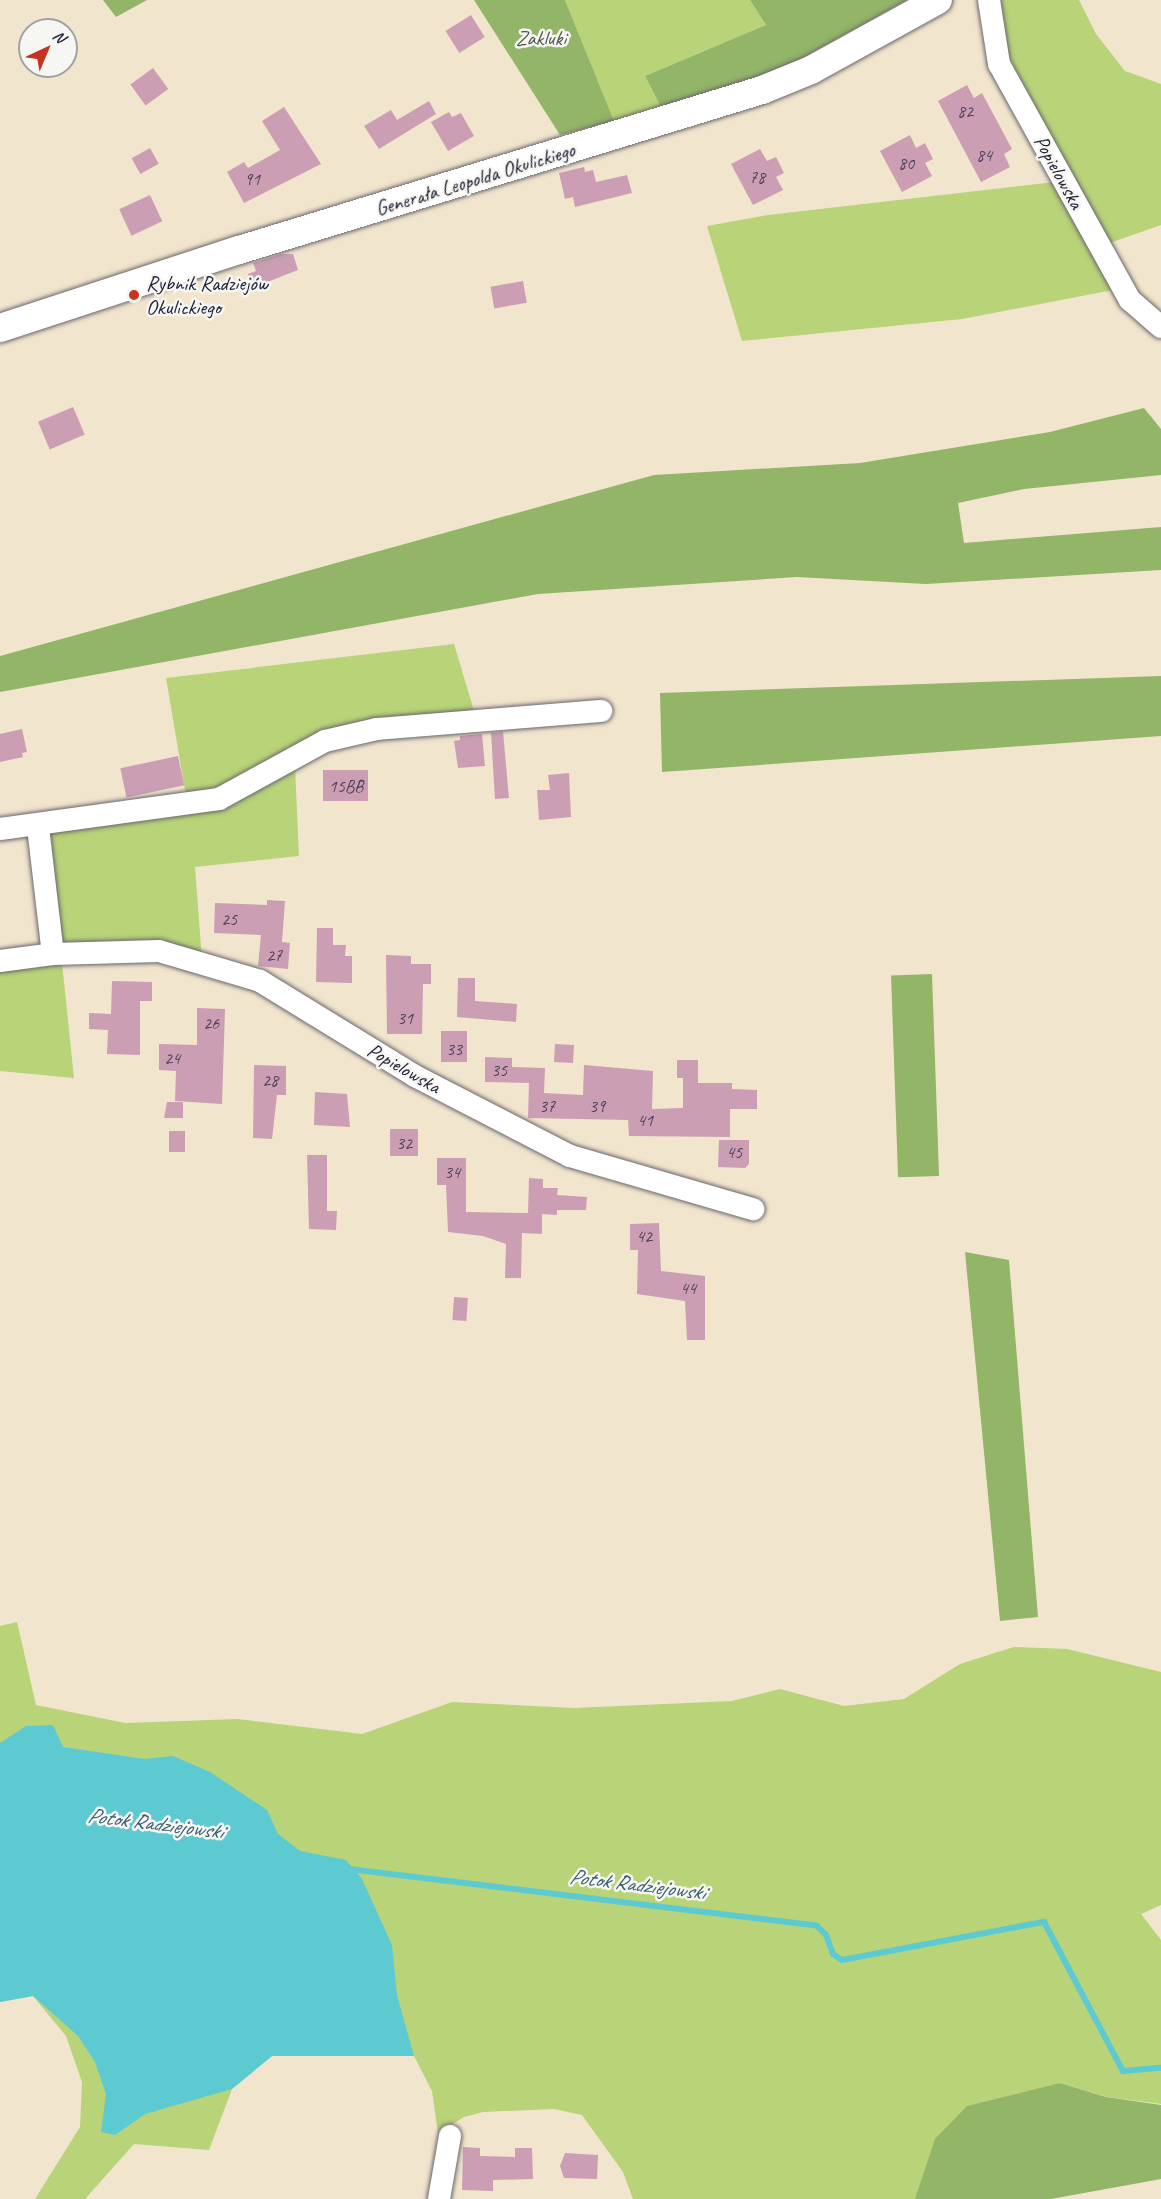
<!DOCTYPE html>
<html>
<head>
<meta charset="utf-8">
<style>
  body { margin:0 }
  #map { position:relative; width:1161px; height:2199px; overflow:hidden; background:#f1e5cd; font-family:Caveat,sans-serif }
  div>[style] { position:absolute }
  .green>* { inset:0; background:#b8d378 }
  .forest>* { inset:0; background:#92b568; transform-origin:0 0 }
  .water>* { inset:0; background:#5dcad1 }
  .stream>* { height:6px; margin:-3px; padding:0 3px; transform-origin:3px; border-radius:3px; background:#5dcad1 }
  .building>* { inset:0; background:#cc9eb4; transform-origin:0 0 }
  .roads { filter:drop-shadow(0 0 2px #6a666e) drop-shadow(0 0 2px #6a666e) }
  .minor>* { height:22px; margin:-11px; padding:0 11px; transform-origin:11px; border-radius:11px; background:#fff }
  .tertiary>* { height:28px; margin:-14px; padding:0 14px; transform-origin:14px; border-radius:14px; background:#fff }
  .dots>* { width:16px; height:16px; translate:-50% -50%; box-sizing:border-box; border:3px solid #f6f6f2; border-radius:50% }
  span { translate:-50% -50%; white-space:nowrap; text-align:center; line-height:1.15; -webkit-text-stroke:5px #f6f6f2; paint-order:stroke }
  .number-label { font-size:18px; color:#4c4159 }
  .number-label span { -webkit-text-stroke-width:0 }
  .park-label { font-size:21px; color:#4f574d }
  .street-label { font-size:21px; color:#22223b }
  .poi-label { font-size:21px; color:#22223b }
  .left { translate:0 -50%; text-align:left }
  .water-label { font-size:22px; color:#375d70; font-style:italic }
  .north { position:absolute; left:18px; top:18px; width:60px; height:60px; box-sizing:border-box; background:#f6f6f2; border:2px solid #a1a1a9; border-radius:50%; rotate:44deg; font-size:16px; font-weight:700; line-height:24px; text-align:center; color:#22223b }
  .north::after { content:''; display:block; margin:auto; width:21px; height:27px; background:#c8321e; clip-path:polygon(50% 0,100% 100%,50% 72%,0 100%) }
</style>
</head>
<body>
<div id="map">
  <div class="green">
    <i style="clip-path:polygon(565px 0,750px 0,766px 25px,645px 76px,663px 111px,614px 121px)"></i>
    <i style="clip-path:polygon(1001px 0,1079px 0,1096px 34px,1125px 71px,1161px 84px,1161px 225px,1107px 244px,1017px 78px,1003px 40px)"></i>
    <i style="clip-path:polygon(1054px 182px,1113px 290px,962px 319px,742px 341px,707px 226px,768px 215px)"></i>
    <i style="clip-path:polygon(454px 644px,475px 714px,350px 726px,232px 783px,186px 796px,166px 678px)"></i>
    <i style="clip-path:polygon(295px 767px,299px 856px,195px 867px,202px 960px,60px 946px,50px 833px,238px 796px)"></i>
    <i style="clip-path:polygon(62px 963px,74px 1078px,0 1071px,0 971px)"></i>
    <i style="clip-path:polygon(17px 1622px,36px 1705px,125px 1723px,238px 1719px,362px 1734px,452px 1702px,574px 1708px,732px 1701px,780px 1689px,844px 1706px,904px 1699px,960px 1664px,1014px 1647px,1067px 1649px,1161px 1672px,1161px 1905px,1141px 1914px,1161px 1940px,1161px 2104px,1107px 2097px,1060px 2083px,923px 2184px,915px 2199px,633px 2199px,623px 2172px,582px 2115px,554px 2109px,483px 2112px,464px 2117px,438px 2133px,432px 2091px,414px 2056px,272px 2056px,232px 2089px,209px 2150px,134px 2144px,85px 2199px,35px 2199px,80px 2127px,82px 2082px,66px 2036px,33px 1996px,0 2002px,0 1626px)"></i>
  </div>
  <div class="forest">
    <i style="clip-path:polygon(103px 0,147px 0,116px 17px)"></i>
    <i style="clip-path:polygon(474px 0,565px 0,614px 121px,560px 135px)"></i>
    <i style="clip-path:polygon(750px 0,907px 0,792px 64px,663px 111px,645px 76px,766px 25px)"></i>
    <i style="clip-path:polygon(1144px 408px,1161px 429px,1161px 475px,1024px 489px,958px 503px,964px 543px,1161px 527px,1161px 570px,926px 584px,797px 577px,538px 594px,0 692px,0 656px,654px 475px,860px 463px,1050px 432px)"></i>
    <i style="clip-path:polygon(1161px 676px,1161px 736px,662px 772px,660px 693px)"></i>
    <i style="left:932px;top:974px;width:202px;height:41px;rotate:88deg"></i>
    <i style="clip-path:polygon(965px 1252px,1009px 1260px,1038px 1617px,1000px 1621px)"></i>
    <i style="clip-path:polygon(1060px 2083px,1106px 2097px,1161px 2105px,1161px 2179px,1051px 2199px,915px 2199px,935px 2139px,967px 2106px)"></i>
  </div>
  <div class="water">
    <i style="clip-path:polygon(53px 1725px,63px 1747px,144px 1759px,173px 1756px,210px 1772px,267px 1810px,278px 1834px,300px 1851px,346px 1860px,362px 1879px,392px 1945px,397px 1995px,414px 2056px,272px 2056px,232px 2089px,145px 2114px,115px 2135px,101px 2132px,106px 2094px,95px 2062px,78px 2036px,33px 1996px,0 2002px,0 1743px,26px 1726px)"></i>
  </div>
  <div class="stream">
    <i style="left:349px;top:1869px;width:471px;rotate:6.9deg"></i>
    <i style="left:817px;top:1926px;width:13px;rotate:45deg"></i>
    <i style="left:826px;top:1935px;width:20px;rotate:70deg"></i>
    <i style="left:833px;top:1954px;width:11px;rotate:34deg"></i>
    <i style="left:842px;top:1960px;width:206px;rotate:-10.7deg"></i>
    <i style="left:1044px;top:1922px;width:169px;rotate:62.1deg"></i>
    <i style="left:1123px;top:2071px;width:38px;rotate:-5deg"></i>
  </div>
  <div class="building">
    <i style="left:471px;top:15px;width:26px;height:30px;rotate:58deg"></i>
    <i style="left:153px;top:68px;width:26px;height:28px;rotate:54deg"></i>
    <i style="clip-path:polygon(967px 85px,974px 98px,982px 93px,1012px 149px,1004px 154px,1010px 167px,981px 182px,938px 101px)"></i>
    <i style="clip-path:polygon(429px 101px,436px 114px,379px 149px,364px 126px,391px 110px,397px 120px)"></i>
    <i style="clip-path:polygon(284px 107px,321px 164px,244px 203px,227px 172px,244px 162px,248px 168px,280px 150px,262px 121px)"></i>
    <i style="clip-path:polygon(449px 112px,452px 117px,461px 113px,474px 136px,448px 151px,431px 122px)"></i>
    <i style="clip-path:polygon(910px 135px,916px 148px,925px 143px,933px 159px,925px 163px,932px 176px,902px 192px,880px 151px)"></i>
    <i style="left:150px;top:148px;width:18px;height:21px;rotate:61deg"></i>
    <i style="clip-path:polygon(760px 149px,767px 161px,776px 157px,784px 173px,776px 177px,783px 190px,753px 205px,731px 164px)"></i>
    <i style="clip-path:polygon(584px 167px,585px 172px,593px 170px,596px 182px,627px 175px,632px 193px,575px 207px,573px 197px,565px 199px,559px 173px)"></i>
    <i style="left:150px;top:195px;width:29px;height:34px;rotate:65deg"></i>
    <i style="clip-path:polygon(281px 254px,293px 254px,298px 270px,252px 288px,248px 274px,256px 271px,253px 263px)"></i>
    <i style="left:523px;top:281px;width:22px;height:33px;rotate:80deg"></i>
    <i style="left:73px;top:407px;width:30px;height:38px;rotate:67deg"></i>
    <i style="clip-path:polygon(22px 729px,27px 752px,22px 753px,23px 757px,0 762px,0 734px)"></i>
    <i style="clip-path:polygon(503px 732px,509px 798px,495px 799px,491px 733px)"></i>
    <i style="clip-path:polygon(482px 734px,485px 766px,458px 768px,454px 741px,460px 740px,460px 736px)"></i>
    <i style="left:178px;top:756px;width:30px;height:59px;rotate:78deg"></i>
    <i style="left:368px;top:770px;width:31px;height:45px;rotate:90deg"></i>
    <i style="clip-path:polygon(569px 773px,571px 817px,539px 820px,537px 790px,550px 790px,548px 775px)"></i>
    <i style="clip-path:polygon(267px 900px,285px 901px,282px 942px,290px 943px,288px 969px,258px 966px,261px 935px,214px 933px,215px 903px,267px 905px)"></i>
    <i style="clip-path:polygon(317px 928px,333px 928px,333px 945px,346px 945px,345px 956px,352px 956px,352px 983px,316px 982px)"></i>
    <i style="clip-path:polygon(386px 955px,411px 956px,411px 964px,431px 964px,431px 984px,423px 984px,422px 1034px,387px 1034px)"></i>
    <i style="clip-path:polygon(458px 978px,475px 978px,475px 1001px,517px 1004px,516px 1022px,457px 1017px)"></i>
    <i style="clip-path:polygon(112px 981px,152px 982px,152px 1001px,140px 1001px,140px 1055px,107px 1054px,108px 1030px,89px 1029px,89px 1013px,111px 1014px)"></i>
    <i style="clip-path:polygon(197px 1008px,225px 1009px,222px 1104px,175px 1101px,176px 1071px,159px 1070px,159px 1044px,197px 1045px)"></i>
    <i style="left:441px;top:1031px;width:26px;height:31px"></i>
    <i style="left:555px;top:1044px;width:19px;height:18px;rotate:3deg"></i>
    <i style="clip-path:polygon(485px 1057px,512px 1058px,512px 1067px,545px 1068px,544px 1093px,583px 1095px,584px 1065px,653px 1071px,652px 1109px,683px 1108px,683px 1078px,677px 1078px,677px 1060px,698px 1060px,698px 1083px,732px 1083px,732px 1089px,757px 1090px,757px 1109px,730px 1109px,730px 1137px,629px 1136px,628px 1120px,528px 1118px,529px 1083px,485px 1082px)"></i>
    <i style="clip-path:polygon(254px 1065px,286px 1066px,286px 1095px,277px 1095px,272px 1139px,253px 1138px)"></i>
    <i style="clip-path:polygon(315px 1092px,347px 1094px,350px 1127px,314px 1125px)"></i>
    <i style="clip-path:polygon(167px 1102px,183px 1102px,183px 1118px,164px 1118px)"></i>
    <i style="left:390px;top:1129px;width:28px;height:27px"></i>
    <i style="left:169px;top:1131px;width:16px;height:21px"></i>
    <i style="clip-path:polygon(719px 1140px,749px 1140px,749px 1164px,745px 1168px,718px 1167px)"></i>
    <i style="clip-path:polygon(307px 1155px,327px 1155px,327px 1211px,337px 1211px,336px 1230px,309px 1229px)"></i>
    <i style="clip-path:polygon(437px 1158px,466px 1158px,466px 1212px,528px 1213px,529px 1178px,543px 1179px,543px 1188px,558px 1188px,557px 1195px,587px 1197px,586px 1210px,557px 1210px,557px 1215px,542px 1214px,542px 1234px,522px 1233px,521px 1278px,505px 1278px,506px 1244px,483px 1236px,448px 1232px,446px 1185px,437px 1185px)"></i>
    <i style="clip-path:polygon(659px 1223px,661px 1271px,705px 1276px,705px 1340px,687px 1340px,685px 1301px,637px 1294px,638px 1250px,630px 1250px,630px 1224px)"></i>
    <i style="left:454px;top:1297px;width:14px;height:23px;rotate:4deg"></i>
    <i style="clip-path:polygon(463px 2147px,480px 2148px,480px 2156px,515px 2157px,515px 2148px,532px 2148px,533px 2179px,493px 2180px,493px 2191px,462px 2190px)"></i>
    <i style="clip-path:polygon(565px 2153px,598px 2155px,597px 2179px,564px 2178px,560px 2166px)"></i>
  </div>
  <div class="roads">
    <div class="minor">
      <i style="left:989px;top:0;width:65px;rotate:81.1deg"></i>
      <i style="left:999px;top:64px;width:270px;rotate:61deg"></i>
      <i style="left:1130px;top:300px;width:41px;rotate:41.1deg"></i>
      <i style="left:38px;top:827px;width:128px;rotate:83.3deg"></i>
      <i style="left:0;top:829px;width:221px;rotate:-7.8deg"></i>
      <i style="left:219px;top:799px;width:121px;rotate:-28.7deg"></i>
      <i style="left:325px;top:741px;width:53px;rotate:-13deg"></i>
      <i style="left:377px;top:729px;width:225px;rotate:-4.6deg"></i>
      <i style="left:0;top:961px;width:53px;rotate:-7.5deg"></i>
      <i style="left:53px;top:954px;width:106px;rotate:-1.6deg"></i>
      <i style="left:159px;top:951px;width:105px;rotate:16.5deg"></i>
      <i style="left:260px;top:981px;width:182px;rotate:31.5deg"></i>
      <i style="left:415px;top:1076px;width:174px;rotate:27.3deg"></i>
      <i style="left:570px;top:1156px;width:191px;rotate:16.2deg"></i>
      <i style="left:439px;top:2199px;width:64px;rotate:-80.1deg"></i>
    </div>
    <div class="tertiary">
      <i style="left:0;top:328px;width:251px;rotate:-18.1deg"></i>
      <i style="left:239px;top:250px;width:547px;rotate:-17.01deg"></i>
      <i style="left:762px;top:90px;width:53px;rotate:-22.2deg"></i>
      <i style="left:811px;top:70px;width:145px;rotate:-28.9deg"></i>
    </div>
  </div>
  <div class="dots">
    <i style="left:134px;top:295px;background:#c8321e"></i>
  </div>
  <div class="number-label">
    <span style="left:965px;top:111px">82</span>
    <span style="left:984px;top:155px">84</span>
    <span style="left:906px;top:163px">80</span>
    <span style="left:757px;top:177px">78</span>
    <span style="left:252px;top:179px">91</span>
    <span style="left:346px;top:786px">15BB</span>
    <span style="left:229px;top:919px">25</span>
    <span style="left:274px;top:955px">27</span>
    <span style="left:405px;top:1018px">31</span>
    <span style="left:211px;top:1023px">26</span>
    <span style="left:454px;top:1049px">33</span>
    <span style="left:172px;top:1058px">24</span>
    <span style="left:499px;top:1070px">35</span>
    <span style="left:270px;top:1080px">28</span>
    <span style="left:547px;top:1106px">37</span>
    <span style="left:597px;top:1106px">39</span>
    <span style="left:645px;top:1120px">41</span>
    <span style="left:404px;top:1143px">32</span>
    <span style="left:734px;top:1152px">45</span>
    <span style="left:452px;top:1172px">34</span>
    <span style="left:644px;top:1236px">42</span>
    <span style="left:688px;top:1288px">44</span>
  </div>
  <div class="park-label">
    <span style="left:541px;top:38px">Zakluki</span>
  </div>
  <div class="street-label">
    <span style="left:1059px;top:172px;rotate:61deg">Popielowska</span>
    <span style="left:475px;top:179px;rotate:-17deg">Generała Leopolda Okulickiego</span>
    <span style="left:404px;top:1068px;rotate:30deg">Popielowska</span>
  </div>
  <div class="poi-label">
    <span class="left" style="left:146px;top:295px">Rybnik Radziejów<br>Okulickiego</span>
  </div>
  <div class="water-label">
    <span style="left:155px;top:1824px;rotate:7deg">Potok Radziejowski</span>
    <span style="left:637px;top:1885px;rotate:7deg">Potok Radziejowski</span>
  </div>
  <div class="north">N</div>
</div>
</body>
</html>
